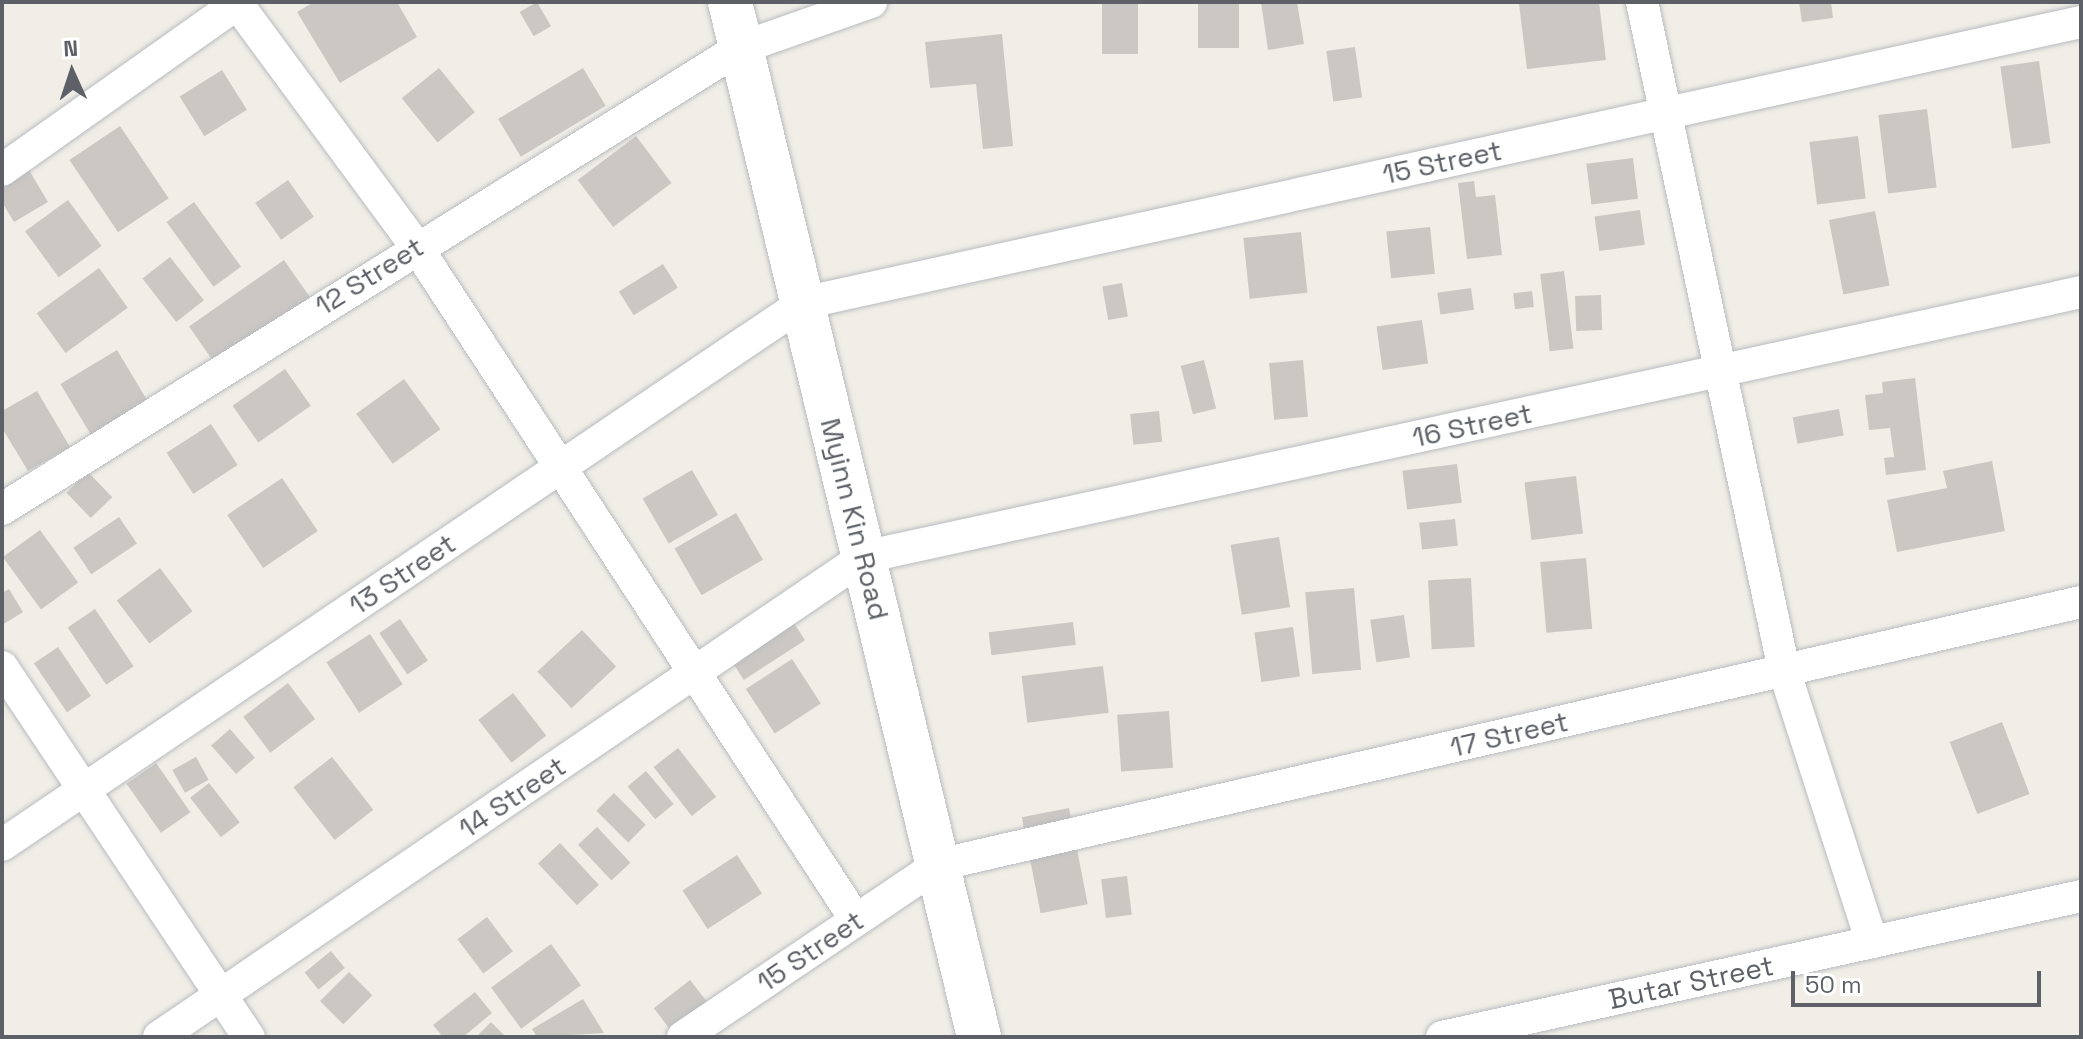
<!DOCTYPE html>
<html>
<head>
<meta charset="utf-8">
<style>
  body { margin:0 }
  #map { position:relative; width:2083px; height:1039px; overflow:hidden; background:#f0eee6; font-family:"Space Grotesk",sans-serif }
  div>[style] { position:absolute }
  .building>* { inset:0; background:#cbc8c3; transform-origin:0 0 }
  .roads { filter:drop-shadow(0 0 2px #b8bbc0) drop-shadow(0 0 2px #b8bbc0) }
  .street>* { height:32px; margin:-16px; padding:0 16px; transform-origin:16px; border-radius:16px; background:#fff }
  .secondary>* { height:44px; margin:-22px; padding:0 22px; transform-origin:22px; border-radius:22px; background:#fff }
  span { translate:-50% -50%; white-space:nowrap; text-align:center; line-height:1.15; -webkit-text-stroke:7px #fff; paint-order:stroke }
  .street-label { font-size:28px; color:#5d6167 }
  .frame { position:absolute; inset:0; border:4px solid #5d6167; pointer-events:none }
  .north { position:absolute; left:32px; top:32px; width:80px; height:80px; -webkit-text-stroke:6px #fff; paint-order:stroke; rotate:357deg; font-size:22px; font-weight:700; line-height:32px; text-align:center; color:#5d6167 }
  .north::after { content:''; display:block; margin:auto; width:28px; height:36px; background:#5d6167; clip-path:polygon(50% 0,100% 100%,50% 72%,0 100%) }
  .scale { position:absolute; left:1791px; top:971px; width:250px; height:36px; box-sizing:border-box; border:4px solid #5d6167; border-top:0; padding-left:10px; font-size:24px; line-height:28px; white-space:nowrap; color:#5d6167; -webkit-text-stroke:6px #fff; paint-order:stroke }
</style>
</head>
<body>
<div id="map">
  <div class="building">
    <i style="clip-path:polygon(314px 2px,397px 2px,417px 37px,340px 83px,297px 12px)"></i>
    <i style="left:537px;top:2px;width:28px;height:20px;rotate:60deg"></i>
    <i style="left:1102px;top:2px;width:36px;height:52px"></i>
    <i style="left:1198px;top:2px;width:41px;height:46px"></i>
    <i style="clip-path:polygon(1261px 2px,1297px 2px,1304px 44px,1268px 50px)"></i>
    <i style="clip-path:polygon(1533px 2px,1599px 2px,1606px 60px,1527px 69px,1519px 4px)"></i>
    <i style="clip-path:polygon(1799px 2px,1831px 2px,1833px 18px,1802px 22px)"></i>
    <i style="clip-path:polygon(1002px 34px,1013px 146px,983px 149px,976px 84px,930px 88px,925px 42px)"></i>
    <i style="left:1355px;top:47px;width:51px;height:29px;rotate:82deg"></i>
    <i style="left:2039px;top:61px;width:83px;height:39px;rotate:82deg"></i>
    <i style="left:439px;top:68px;width:57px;height:48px;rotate:51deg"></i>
    <i style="left:583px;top:68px;width:44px;height:99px;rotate:59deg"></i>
    <i style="left:222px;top:70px;width:47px;height:50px;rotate:58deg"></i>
    <i style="left:1927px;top:109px;width:79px;height:49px;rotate:83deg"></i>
    <i style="left:120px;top:126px;width:87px;height:61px;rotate:56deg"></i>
    <i style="left:636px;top:136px;width:59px;height:73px;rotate:53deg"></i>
    <i style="left:1858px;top:136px;width:63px;height:49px;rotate:83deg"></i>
    <i style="left:1633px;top:158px;width:41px;height:47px;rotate:83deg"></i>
    <i style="clip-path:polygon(26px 165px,48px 202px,14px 222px,2px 202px,2px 180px)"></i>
    <i style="left:288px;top:180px;width:45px;height:40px;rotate:55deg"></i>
    <i style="clip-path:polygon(1474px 181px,1476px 197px,1495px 195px,1502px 255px,1467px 259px,1458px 183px)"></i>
    <i style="left:68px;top:200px;width:57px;height:53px;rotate:54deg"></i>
    <i style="left:194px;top:202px;width:80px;height:34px;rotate:54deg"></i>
    <i style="left:1640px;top:210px;width:35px;height:46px;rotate:82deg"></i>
    <i style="left:1875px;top:211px;width:76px;height:47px;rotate:79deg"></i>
    <i style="left:1430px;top:227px;width:47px;height:44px;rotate:84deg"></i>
    <i style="left:1301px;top:232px;width:61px;height:58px;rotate:84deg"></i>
    <i style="left:170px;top:257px;width:55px;height:35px;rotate:52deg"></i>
    <i style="left:284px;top:260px;width:47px;height:116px;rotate:55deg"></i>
    <i style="left:663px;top:264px;width:28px;height:52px;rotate:58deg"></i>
    <i style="left:99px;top:268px;width:49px;height:77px;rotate:54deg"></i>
    <i style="left:1564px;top:271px;width:78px;height:24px;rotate:83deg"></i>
    <i style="left:1122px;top:283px;width:34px;height:20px;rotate:80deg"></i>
    <i style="left:1471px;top:288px;width:22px;height:34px;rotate:82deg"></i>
    <i style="left:1532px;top:291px;width:16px;height:19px;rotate:83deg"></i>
    <i style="left:1601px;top:295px;width:35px;height:26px;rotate:88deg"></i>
    <i style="left:1422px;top:320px;width:44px;height:46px;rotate:82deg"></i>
    <i style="left:117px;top:350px;width:63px;height:66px;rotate:59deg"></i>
    <i style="left:1204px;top:360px;width:50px;height:24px;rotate:76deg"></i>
    <i style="left:1303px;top:360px;width:57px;height:34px;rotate:85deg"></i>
    <i style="left:285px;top:369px;width:45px;height:64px;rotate:55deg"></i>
    <i style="clip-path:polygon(1915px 378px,1926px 470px,1886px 475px,1884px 458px,1894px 457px,1890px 428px,1869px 430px,1865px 395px,1883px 393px,1882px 382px)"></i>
    <i style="left:404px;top:379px;width:62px;height:59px;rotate:54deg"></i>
    <i style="clip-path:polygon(37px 391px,70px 447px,28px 471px,2px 428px,2px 411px)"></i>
    <i style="left:1839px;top:409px;width:27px;height:47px;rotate:80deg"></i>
    <i style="left:1159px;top:411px;width:31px;height:29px;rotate:84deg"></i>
    <i style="left:211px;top:424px;width:49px;height:53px;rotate:57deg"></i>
    <i style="clip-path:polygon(1992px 461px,2005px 531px,1897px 552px,1887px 500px,1947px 488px,1943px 471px)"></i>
    <i style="left:1457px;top:464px;width:39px;height:55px;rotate:83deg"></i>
    <i style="left:692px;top:470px;width:52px;height:57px;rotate:60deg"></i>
    <i style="left:88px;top:472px;width:35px;height:30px;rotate:46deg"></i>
    <i style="left:1576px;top:476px;width:58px;height:52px;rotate:83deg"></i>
    <i style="left:282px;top:478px;width:64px;height:66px;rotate:56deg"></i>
    <i style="left:736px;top:513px;width:54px;height:71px;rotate:60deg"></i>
    <i style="left:119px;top:517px;width:32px;height:55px;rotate:56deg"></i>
    <i style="left:1455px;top:519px;width:27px;height:36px;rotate:84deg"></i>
    <i style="left:40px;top:530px;width:65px;height:46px;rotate:54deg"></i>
    <i style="left:1279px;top:537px;width:71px;height:49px;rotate:81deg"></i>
    <i style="left:1586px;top:558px;width:71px;height:46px;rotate:85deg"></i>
    <i style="left:160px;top:568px;width:54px;height:54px;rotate:53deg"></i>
    <i style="left:1471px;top:578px;width:69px;height:43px;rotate:87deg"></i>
    <i style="left:1354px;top:588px;width:82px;height:49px;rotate:85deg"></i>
    <i style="clip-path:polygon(9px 589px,23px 612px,2px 625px,2px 593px)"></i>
    <i style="left:95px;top:609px;width:69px;height:33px;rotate:56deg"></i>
    <i style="left:1404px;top:615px;width:43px;height:34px;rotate:82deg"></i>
    <i style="left:400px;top:619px;width:50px;height:25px;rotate:56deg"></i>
    <i style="left:792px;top:620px;width:24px;height:73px;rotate:57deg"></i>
    <i style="left:1073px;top:622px;width:23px;height:85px;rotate:83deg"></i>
    <i style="left:1293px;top:627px;width:50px;height:39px;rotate:82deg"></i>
    <i style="left:582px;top:630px;width:50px;height:61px;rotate:47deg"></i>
    <i style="left:370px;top:634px;width:60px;height:52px;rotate:57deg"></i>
    <i style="left:58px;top:647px;width:59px;height:29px;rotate:56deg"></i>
    <i style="left:792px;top:659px;width:53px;height:55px;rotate:57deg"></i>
    <i style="left:1103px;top:666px;width:47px;height:82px;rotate:83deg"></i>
    <i style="left:288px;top:683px;width:45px;height:56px;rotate:53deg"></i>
    <i style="left:513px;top:693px;width:54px;height:44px;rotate:52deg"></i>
    <i style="left:1169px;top:711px;width:57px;height:52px;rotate:86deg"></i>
    <i style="left:2002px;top:722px;width:77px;height:56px;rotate:69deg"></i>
    <i style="left:230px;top:729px;width:38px;height:25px;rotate:49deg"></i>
    <i style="left:678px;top:748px;width:62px;height:31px;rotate:52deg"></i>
    <i style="left:196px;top:757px;width:26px;height:27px;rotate:61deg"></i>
    <i style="left:332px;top:757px;width:67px;height:49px;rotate:52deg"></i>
    <i style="left:156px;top:763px;width:60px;height:36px;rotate:55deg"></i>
    <i style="left:646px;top:771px;width:43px;height:24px;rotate:50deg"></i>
    <i style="left:209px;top:783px;width:50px;height:24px;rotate:52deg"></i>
    <i style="left:614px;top:793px;width:45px;height:25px;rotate:45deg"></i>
    <i style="left:1069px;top:808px;width:98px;height:48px;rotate:79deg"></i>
    <i style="left:597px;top:827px;width:49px;height:26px;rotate:47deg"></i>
    <i style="left:560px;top:843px;width:57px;height:30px;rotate:47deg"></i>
    <i style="left:737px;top:855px;width:46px;height:65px;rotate:57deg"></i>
    <i style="left:1127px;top:876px;width:39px;height:26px;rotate:83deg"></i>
    <i style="left:487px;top:917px;width:43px;height:37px;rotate:53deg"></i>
    <i style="left:551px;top:944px;width:51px;height:74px;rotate:54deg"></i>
    <i style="left:331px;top:951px;width:22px;height:34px;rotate:51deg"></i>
    <i style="left:349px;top:972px;width:33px;height:41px;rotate:45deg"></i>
    <i style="left:690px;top:980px;width:29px;height:46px;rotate:52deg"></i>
    <i style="clip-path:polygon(475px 992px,492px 1013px,463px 1037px,443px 1037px,433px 1025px)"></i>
    <i style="clip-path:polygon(583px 999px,604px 1033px,537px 1037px,532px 1029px)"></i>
    <i style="clip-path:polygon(491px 1022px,506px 1037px,476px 1037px)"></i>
  </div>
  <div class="roads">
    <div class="street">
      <i style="left:236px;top:2px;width:303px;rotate:53.6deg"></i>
      <i style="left:416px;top:246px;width:805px;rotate:56.86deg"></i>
      <i style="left:1642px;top:2px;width:683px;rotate:78deg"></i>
      <i style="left:1784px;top:670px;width:286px;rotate:72.1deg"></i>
      <i style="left:2px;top:170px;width:291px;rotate:-35.3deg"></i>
      <i style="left:2px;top:509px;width:870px;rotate:-31.99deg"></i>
      <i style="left:740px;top:48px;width:139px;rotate:-19.3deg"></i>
      <i style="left:2px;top:667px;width:445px;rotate:56.3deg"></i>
      <i style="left:2px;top:845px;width:967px;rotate:-34.08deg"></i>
      <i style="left:803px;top:303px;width:1309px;rotate:-12.4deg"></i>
      <i style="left:159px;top:1037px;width:853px;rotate:-34.25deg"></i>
      <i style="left:864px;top:557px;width:1246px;rotate:-12.28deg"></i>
      <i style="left:683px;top:1037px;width:308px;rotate:-34deg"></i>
      <i style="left:938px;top:865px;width:1173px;rotate:-12.96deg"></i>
      <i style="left:1442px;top:1037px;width:654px;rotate:-12.44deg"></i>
    </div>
    <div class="secondary">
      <i style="left:730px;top:2px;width:1065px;rotate:76.47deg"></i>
    </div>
  </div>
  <div class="street-label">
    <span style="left:1442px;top:162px;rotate:-12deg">15 Street</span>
    <span style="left:369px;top:276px;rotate:-32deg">12 Street</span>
    <span style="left:1472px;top:425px;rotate:-12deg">16 Street</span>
    <span style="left:855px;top:519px;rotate:76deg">Myinn Kin Road</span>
    <span style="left:402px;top:574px;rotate:-34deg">13 Street</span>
    <span style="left:1509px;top:734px;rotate:-13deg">17 Street</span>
    <span style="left:512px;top:797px;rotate:-34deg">14 Street</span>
    <span style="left:810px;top:951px;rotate:-34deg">15 Street</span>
    <span style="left:1691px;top:982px;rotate:-12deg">Butar Street</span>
  </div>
  <div class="frame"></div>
  <div class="north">N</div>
  <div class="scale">50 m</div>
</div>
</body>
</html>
